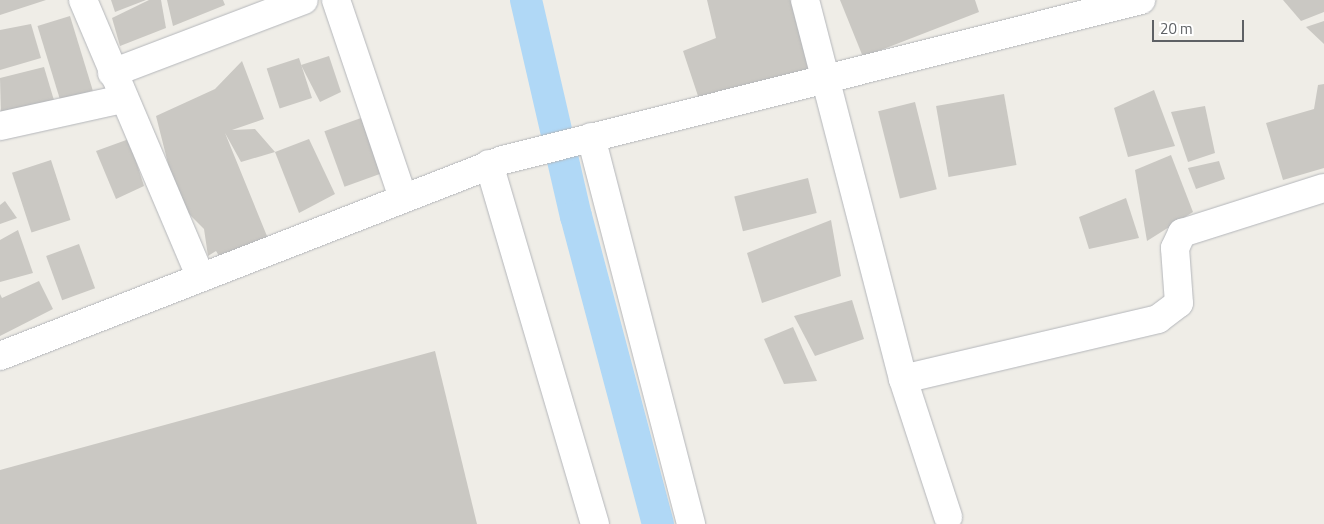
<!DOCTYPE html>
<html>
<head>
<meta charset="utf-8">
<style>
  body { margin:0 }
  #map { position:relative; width:1324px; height:524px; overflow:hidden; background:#efede7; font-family:"Titillium Web",sans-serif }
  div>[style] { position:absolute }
  .canal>* { height:32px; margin:-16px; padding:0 16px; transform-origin:16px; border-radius:16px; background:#b0d8f6 }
  .building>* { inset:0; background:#cac8c3; transform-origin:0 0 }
  .roads { filter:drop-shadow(0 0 1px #b4b6ba) drop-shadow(0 0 1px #b4b6ba) }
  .minor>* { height:28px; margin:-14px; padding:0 14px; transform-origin:14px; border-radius:14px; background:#fff }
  span { translate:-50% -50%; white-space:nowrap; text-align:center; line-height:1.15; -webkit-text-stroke:5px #fff; paint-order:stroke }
  .scale { position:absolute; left:1152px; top:20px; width:92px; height:22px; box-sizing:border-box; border:2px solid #5e6165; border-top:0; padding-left:6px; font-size:15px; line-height:18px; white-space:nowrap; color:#5e6165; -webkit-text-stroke:4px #fff; paint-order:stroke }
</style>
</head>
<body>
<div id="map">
  <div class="canal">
    <i style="left:526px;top:0;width:222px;rotate:77deg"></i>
    <i style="left:576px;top:216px;width:319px;rotate:75.1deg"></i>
  </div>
  <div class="building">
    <i style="clip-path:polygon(0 0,46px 0,0 15px)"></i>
    <i style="clip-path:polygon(111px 0,146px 0,115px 12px)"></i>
    <i style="clip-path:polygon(149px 0,161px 0,166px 28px,120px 46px,112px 18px)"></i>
    <i style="clip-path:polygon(167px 0,223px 0,225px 5px,173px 26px)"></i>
    <i style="clip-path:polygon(707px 0,791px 0,811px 76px,700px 102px,683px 51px,716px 38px)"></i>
    <i style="clip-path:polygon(840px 0,975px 0,979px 12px,863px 57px)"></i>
    <i style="clip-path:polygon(1283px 0,1324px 0,1324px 12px,1301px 21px)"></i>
    <i style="left:70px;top:16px;width:78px;height:34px;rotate:73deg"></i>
    <i style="clip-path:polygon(1324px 21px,1324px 44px,1306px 27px)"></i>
    <i style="clip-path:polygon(31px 24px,41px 58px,0 70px,0 30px)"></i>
    <i style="clip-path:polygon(329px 56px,341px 92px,320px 102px,301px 65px)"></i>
    <i style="left:299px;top:58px;width:42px;height:34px;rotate:72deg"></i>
    <i style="clip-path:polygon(242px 61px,264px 119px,232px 130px,255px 129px,275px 152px,241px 162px,225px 133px,269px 241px,221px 259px,216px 251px,208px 256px,204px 229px,178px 203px,156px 116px,215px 89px)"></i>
    <i style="clip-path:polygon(44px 67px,56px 107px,1px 116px,0 78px)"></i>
    <i style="clip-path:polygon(1324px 84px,1324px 168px,1283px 180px,1266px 123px,1314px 109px,1318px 85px)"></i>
    <i style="clip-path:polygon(1154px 90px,1175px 146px,1128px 157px,1114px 108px)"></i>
    <i style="left:1004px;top:94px;width:72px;height:69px;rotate:80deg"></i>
    <i style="left:915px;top:102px;width:90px;height:38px;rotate:76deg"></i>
    <i style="clip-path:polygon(1205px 106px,1215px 153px,1188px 162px,1171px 112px)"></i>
    <i style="left:361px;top:118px;width:59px;height:39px;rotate:70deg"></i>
    <i style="clip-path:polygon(129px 139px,144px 186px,116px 199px,96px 151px)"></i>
    <i style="clip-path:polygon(309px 139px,335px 194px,299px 213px,275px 152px)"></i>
    <i style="clip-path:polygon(1171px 155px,1193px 212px,1147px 241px,1135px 170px)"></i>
    <i style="left:51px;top:160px;width:63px;height:41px;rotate:72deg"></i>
    <i style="clip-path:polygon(1219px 161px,1225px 179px,1196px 189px,1188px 168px)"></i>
    <i style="left:808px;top:178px;width:36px;height:76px;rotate:76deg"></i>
    <i style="clip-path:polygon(1126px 198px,1139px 238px,1089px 249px,1079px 217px)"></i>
    <i style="clip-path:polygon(5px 201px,17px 218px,0 224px,0 205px)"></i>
    <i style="clip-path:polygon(831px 220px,841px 276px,762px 303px,747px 253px)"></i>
    <i style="clip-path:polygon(18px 230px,33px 273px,0 282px,0 240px)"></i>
    <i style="left:79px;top:244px;width:47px;height:35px;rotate:70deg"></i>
    <i style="clip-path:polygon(39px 281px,53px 309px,0 336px,0 294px,2px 298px)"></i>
    <i style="clip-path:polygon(852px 300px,864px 339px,815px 356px,794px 316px)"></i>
    <i style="clip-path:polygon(793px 327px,817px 381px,784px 384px,764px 339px)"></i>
    <i style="clip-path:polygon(435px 351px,477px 524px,0 524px,0 470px)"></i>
  </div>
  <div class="roads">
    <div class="minor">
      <i style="left:83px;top:0;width:299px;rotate:67deg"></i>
      <i style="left:336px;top:0;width:209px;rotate:71.3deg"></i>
      <i style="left:805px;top:0;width:391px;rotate:75.5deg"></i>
      <i style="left:903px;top:379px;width:145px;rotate:71.9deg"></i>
      <i style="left:112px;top:73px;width:205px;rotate:-20.8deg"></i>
      <i style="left:0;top:126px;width:126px;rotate:-12.4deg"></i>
      <i style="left:591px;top:137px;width:400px;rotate:75.5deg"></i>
      <i style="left:489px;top:164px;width:375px;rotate:73.6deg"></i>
      <i style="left:0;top:356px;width:540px;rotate:-21.29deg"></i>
      <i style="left:503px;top:160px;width:658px;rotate:-14.08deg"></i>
      <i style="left:903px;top:379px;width:262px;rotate:-13.2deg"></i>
      <i style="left:1158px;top:319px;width:26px;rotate:-37deg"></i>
      <i style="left:1179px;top:303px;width:55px;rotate:-94.2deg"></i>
      <i style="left:1175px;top:248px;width:17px;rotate:-65deg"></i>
      <i style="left:1182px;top:233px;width:149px;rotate:-17.6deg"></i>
    </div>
  </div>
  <div class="scale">20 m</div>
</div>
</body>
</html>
